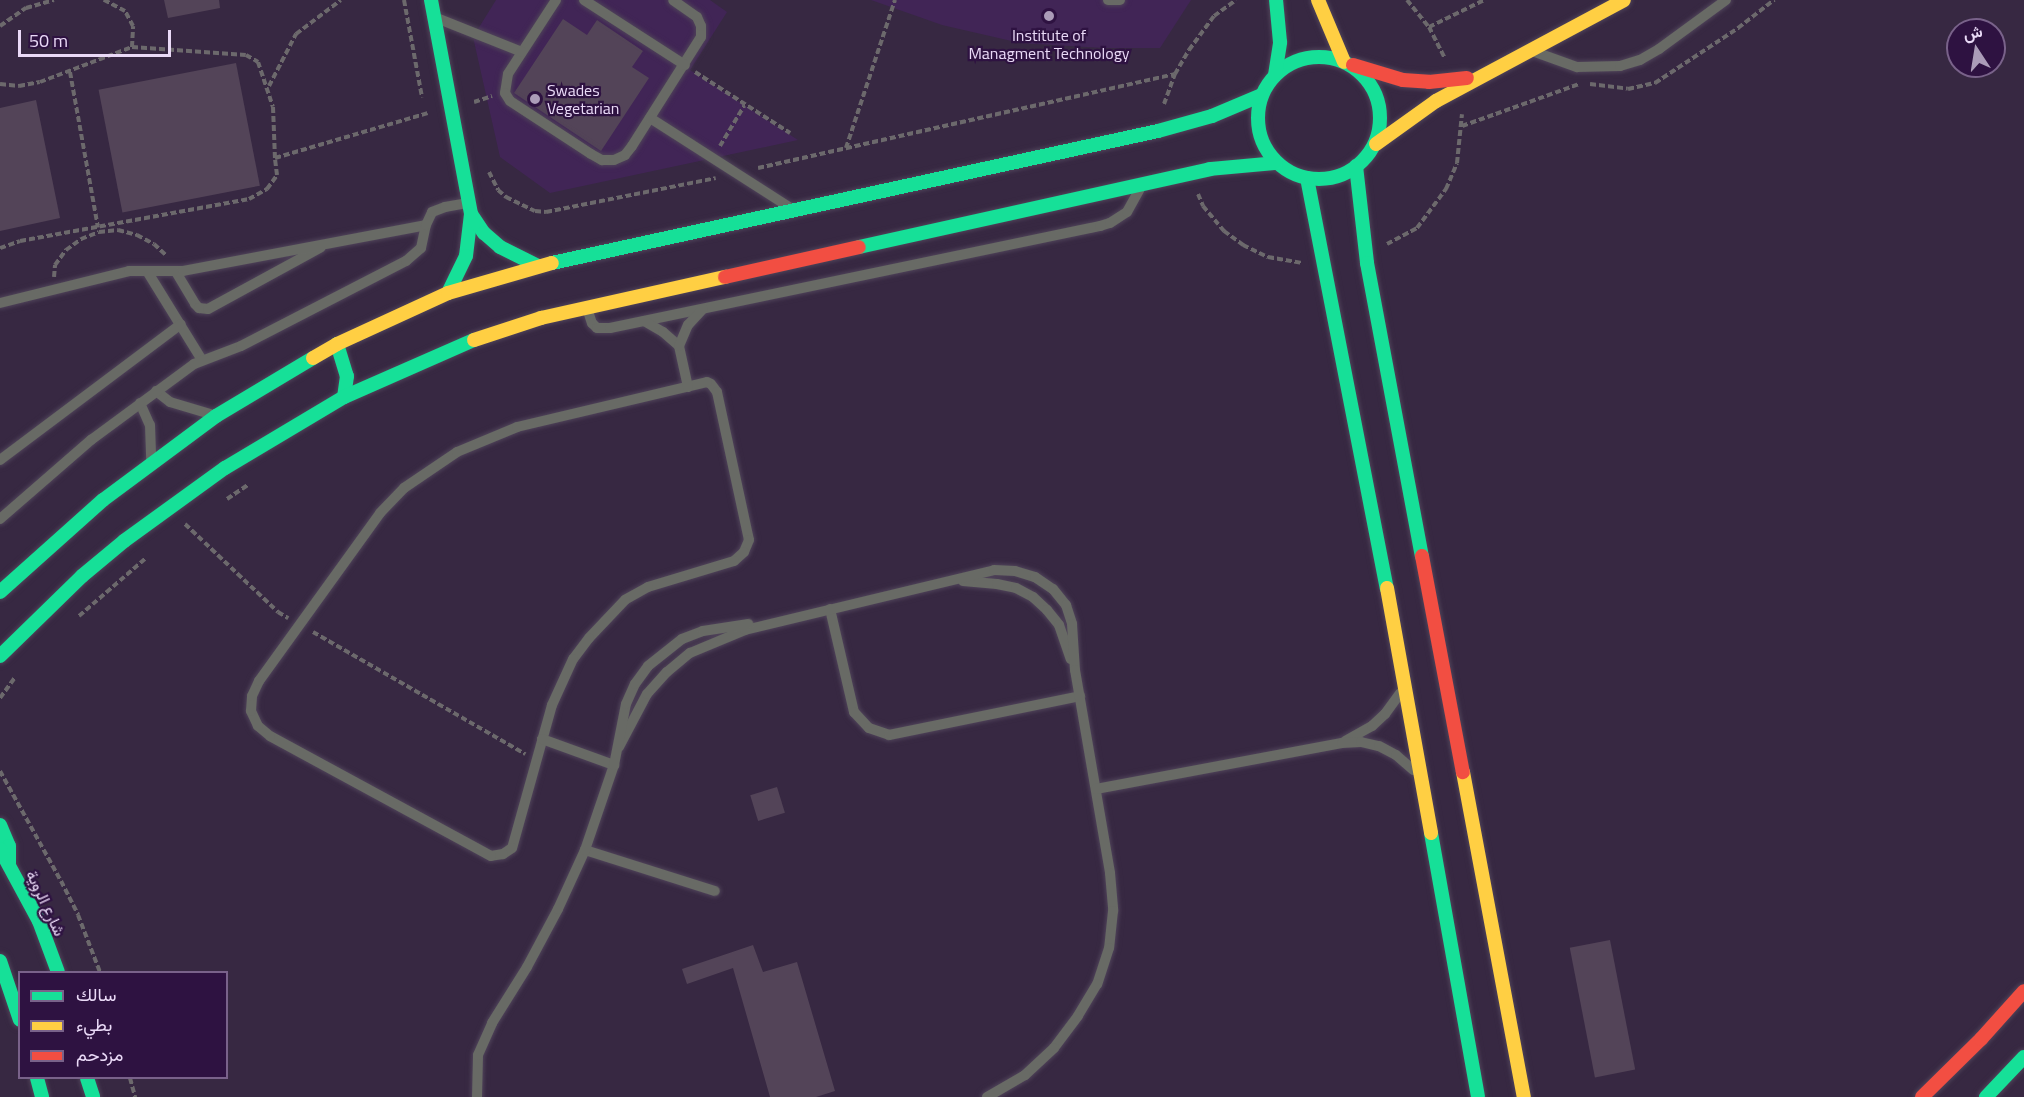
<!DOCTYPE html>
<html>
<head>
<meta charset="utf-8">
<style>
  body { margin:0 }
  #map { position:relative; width:2024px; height:1097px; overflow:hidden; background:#372842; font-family:"Titillium Web",Vazirmatn,sans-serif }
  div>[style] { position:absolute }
  .built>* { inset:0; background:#412556 }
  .building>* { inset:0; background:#534458; transform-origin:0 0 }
  .path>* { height:4px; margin-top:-2px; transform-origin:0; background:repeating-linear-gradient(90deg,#6c696c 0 6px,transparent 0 9px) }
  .roads { filter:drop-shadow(0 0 2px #4f4359) drop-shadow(0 0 2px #4f4359) }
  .lane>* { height:10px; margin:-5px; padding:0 5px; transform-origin:5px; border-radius:5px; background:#686a65 }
  .fast>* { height:14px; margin:-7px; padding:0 7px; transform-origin:7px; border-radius:7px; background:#16e098 }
  .fast>.ring { margin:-7px; padding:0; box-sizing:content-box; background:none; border:14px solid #16e098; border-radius:50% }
  .slow>* { height:14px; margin:-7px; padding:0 7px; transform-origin:7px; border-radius:7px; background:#ffcf43 }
  .jam>* { height:14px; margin:-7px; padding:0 7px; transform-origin:7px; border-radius:7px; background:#f24e42 }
  .dots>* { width:16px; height:16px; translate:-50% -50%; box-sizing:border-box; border:3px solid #2e1241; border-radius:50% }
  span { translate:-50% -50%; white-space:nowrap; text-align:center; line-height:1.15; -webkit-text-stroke:4.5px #2e1241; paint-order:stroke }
  .poi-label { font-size:16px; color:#eadaf7 }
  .left { translate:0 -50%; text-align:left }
  .street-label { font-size:16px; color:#eadaf7 }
  .legend { position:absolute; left:18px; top:971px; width:210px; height:108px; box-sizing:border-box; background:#2e1241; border:2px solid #79628a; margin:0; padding:8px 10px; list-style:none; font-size:18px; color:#eadaf7 }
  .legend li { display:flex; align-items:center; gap:12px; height:30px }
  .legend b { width:30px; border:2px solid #79628a }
  .north { position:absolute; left:1946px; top:18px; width:60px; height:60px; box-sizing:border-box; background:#2e1241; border:2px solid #79628a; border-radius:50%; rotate:348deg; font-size:16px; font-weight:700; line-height:24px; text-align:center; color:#eadaf7 }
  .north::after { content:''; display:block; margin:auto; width:21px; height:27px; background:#ab9cb8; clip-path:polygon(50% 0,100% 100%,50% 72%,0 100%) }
  .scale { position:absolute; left:18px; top:30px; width:153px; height:27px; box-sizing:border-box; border:3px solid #eadaf7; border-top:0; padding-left:8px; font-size:18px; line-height:21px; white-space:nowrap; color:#eadaf7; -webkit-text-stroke:4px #2e1241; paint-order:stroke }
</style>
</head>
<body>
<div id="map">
  <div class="built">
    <i style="clip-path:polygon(496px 0,710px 0,727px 12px,690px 70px,798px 140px,550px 193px,500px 157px,473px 37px)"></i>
    <i style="clip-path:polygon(871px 0,1191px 0,1160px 48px,1103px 48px,1020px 43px,942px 25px)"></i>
  </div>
  <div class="building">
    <i style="clip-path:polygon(164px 0,219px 0,220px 8px,168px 18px)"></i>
    <i style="clip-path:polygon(563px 19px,587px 35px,597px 20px,643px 51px,632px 67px,649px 78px,601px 151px,514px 93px)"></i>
    <i style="left:236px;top:63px;width:125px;height:140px;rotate:79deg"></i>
    <i style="clip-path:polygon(36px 100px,60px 218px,0 231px,0 108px)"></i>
    <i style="left:777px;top:787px;width:27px;height:28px;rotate:73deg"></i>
    <i style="left:1610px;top:940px;width:132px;height:41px;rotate:79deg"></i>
    <i style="clip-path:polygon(753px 945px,763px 972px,797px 962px,835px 1091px,816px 1097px,770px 1097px,733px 968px,687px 984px,682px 969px)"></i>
  </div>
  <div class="path">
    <i style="left:404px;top:0;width:99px;rotate:79.5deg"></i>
    <i style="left:1407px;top:0;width:35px;rotate:51deg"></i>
    <i style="left:1429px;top:27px;width:34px;rotate:63deg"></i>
    <i style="left:0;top:26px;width:32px;rotate:-35deg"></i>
    <i style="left:26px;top:8px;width:29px;rotate:-16deg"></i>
    <i style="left:1429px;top:27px;width:61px;rotate:-26.1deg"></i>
    <i style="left:132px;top:47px;width:114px;rotate:4deg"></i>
    <i style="left:246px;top:55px;width:14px;rotate:30deg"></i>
    <i style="left:258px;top:62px;width:47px;rotate:71.6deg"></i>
    <i style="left:273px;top:107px;width:51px;rotate:87.8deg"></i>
    <i style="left:70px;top:72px;width:158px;rotate:79.8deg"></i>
    <i style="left:695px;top:72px;width:113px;rotate:32.7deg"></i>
    <i style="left:0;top:84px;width:19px;rotate:6deg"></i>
    <i style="left:19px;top:86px;width:21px;rotate:-11deg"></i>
    <i style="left:40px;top:82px;width:98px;rotate:-20.8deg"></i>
    <i style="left:132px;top:47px;width:21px;rotate:-87deg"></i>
    <i style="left:133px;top:26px;width:17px;rotate:-118deg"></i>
    <i style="left:125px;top:11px;width:24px;rotate:-152deg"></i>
    <i style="left:1590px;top:84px;width:38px;rotate:7deg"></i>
    <i style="left:1628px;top:89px;width:28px;rotate:-13deg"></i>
    <i style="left:1655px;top:83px;width:100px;rotate:-33.5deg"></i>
    <i style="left:1738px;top:28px;width:46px;rotate:-37.9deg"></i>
    <i style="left:269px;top:86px;width:59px;rotate:-62.6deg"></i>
    <i style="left:296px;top:34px;width:56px;rotate:-37.1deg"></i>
    <i style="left:474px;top:102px;width:19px;rotate:-18deg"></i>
    <i style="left:1164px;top:104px;width:32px;rotate:-70deg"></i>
    <i style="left:1175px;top:74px;width:28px;rotate:-60deg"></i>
    <i style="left:1189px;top:50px;width:42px;rotate:-53.7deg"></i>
    <i style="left:1214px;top:16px;width:27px;rotate:-36deg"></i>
    <i style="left:1462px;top:126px;width:124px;rotate:-19.7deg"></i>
    <i style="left:720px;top:146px;width:47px;rotate:-59deg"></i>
    <i style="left:846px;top:148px;width:156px;rotate:-71.7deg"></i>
    <i style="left:758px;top:168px;width:427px;rotate:-12.7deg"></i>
    <i style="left:489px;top:172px;width:20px;rotate:63deg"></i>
    <i style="left:498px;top:190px;width:11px;rotate:41deg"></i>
    <i style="left:506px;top:197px;width:32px;rotate:26deg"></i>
    <i style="left:535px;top:211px;width:11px;rotate:5deg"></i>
    <i style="left:546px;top:212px;width:173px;rotate:-11.3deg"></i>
    <i style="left:1198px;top:194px;width:13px;rotate:67deg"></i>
    <i style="left:1203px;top:206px;width:33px;rotate:50deg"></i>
    <i style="left:1224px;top:231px;width:24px;rotate:36deg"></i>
    <i style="left:1243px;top:245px;width:28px;rotate:26deg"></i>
    <i style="left:1268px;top:257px;width:34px;rotate:10deg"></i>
    <i style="left:1387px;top:244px;width:34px;rotate:-28deg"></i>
    <i style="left:1417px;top:228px;width:49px;rotate:-53.4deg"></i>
    <i style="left:1446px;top:189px;width:28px;rotate:-67deg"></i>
    <i style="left:1457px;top:163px;width:49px;rotate:-84.2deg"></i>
    <i style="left:0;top:248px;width:21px;rotate:-19deg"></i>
    <i style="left:20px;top:241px;width:233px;rotate:-10.4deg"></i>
    <i style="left:249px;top:199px;width:21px;rotate:-29deg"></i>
    <i style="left:267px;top:189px;width:17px;rotate:-54deg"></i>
    <i style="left:277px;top:175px;width:17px;rotate:-97deg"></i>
    <i style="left:275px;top:158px;width:159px;rotate:-16.4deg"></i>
    <i style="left:54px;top:277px;width:12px;rotate:-85deg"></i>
    <i style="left:55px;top:265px;width:19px;rotate:-54deg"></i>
    <i style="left:66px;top:250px;width:19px;rotate:-36deg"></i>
    <i style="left:81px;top:239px;width:19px;rotate:-21deg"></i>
    <i style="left:99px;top:232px;width:19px;rotate:-6deg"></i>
    <i style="left:118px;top:230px;width:20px;rotate:15deg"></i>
    <i style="left:137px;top:235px;width:19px;rotate:28deg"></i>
    <i style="left:154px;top:244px;width:16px;rotate:43deg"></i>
    <i style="left:227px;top:499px;width:25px;rotate:-34deg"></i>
    <i style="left:185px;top:524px;width:128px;rotate:43.4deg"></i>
    <i style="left:278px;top:612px;width:12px;rotate:31deg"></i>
    <i style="left:79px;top:616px;width:89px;rotate:-40.9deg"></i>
    <i style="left:313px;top:632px;width:245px;rotate:29.9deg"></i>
    <i style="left:0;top:698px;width:26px;rotate:-54deg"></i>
    <i style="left:0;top:771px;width:126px;rotate:61deg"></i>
    <i style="left:61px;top:881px;width:38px;rotate:63deg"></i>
    <i style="left:78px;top:915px;width:61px;rotate:68.9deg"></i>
    <i style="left:130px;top:1078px;width:20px;rotate:75deg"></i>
  </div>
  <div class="roads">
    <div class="lane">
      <i style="left:556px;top:0;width:88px;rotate:123deg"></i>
      <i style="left:508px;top:74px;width:19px;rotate:99deg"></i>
      <i style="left:505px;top:93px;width:9px;rotate:58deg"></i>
      <i style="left:510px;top:101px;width:97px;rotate:33.2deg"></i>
      <i style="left:591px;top:154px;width:13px;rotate:29deg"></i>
      <i style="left:602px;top:160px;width:12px"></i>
      <i style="left:614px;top:160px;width:12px;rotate:-24deg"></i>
      <i style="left:625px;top:155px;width:11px;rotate:-52deg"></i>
      <i style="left:632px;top:146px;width:129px;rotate:-57.7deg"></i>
      <i style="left:701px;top:37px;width:11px;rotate:-90deg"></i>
      <i style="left:701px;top:26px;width:10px;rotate:-114deg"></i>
      <i style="left:697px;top:17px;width:29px;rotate:-145deg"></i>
      <i style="left:584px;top:0;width:120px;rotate:32.8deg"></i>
      <i style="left:1108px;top:0;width:12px"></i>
      <i style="left:439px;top:19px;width:89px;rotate:21.7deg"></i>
      <i style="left:1535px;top:52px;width:45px;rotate:19.7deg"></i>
      <i style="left:1577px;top:67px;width:43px;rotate:-1.3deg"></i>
      <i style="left:1620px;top:66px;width:21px;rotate:-17deg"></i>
      <i style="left:1640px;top:60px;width:22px;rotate:-30deg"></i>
      <i style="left:1659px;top:49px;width:83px;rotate:-36.2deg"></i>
      <i style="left:650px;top:118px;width:165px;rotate:32.6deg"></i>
      <i style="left:147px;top:271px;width:105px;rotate:58.3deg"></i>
      <i style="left:176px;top:272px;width:37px;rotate:59deg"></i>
      <i style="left:195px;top:304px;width:6px;rotate:45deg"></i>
      <i style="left:199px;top:308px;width:9px;rotate:6deg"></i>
      <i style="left:208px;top:309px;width:128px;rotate:-28.6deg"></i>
      <i style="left:0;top:303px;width:133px;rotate:-13.9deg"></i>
      <i style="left:129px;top:271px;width:54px"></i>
      <i style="left:183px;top:271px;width:247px;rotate:-10.7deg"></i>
      <i style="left:587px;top:308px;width:16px;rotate:72deg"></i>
      <i style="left:592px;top:323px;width:7px;rotate:45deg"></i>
      <i style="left:597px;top:328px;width:13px"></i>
      <i style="left:610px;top:328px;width:501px;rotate:-11.76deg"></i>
      <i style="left:1100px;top:226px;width:10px;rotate:-17deg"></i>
      <i style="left:1110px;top:223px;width:20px;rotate:-33deg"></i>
      <i style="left:1127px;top:212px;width:26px;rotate:-61deg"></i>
      <i style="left:644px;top:321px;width:22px;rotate:30deg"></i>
      <i style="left:663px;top:332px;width:21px;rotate:41deg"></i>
      <i style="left:707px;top:382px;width:4px;rotate:27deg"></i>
      <i style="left:711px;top:384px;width:10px;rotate:53deg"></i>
      <i style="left:717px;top:392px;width:151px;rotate:77.8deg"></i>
      <i style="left:749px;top:540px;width:13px;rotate:113deg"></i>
      <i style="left:744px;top:552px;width:13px;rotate:138deg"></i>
      <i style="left:734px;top:561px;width:90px;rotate:163.2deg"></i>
      <i style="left:648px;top:587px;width:26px;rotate:151deg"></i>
      <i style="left:625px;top:600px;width:52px;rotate:133.5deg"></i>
      <i style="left:589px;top:638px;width:26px;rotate:127deg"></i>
      <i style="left:573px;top:659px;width:51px;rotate:114.5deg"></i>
      <i style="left:552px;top:705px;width:148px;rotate:105.6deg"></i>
      <i style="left:512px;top:848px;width:11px;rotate:146deg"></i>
      <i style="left:503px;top:854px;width:12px;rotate:171deg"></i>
      <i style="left:491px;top:856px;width:251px;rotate:-151.5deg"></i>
      <i style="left:270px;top:736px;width:16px;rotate:-140deg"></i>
      <i style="left:258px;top:726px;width:17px;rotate:-115deg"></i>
      <i style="left:251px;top:711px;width:15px;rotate:-86deg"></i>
      <i style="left:252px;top:696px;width:17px;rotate:-65deg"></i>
      <i style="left:259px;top:681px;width:207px;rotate:-54.2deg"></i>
      <i style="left:380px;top:513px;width:35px;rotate:-46deg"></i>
      <i style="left:404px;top:488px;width:64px;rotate:-34.2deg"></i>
      <i style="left:457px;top:452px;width:65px;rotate:-22.6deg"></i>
      <i style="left:517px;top:427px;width:195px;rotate:-13.3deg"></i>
      <i style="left:688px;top:387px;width:42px;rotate:-102.4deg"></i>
      <i style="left:679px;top:346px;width:23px;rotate:-67deg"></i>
      <i style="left:688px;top:325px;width:22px;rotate:-47deg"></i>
      <i style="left:156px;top:391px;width:18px;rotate:38deg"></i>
      <i style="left:170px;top:402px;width:42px;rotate:16.7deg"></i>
      <i style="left:140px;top:403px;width:24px;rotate:66deg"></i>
      <i style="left:150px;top:425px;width:35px;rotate:88deg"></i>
      <i style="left:0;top:460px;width:226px;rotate:-36.9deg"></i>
      <i style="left:0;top:519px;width:121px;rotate:-41deg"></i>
      <i style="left:91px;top:440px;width:128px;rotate:-36.4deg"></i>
      <i style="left:194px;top:364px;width:50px;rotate:-21deg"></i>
      <i style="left:241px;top:346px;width:186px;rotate:-27.3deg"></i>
      <i style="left:406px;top:261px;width:20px;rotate:-41deg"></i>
      <i style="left:421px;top:248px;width:24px;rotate:-78deg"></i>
      <i style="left:426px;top:225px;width:14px;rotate:-65deg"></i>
      <i style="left:432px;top:212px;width:14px;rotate:-21deg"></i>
      <i style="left:445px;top:207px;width:22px;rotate:-10deg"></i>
      <i style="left:963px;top:581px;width:34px;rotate:5deg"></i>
      <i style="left:997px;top:584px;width:19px;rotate:12deg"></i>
      <i style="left:1016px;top:588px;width:19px;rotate:28deg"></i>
      <i style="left:1033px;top:597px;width:19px;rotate:43deg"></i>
      <i style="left:1047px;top:610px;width:19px;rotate:51deg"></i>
      <i style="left:1059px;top:625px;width:36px;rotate:71deg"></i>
      <i style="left:830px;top:609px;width:106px;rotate:76.9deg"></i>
      <i style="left:854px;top:712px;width:22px;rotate:47deg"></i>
      <i style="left:869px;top:728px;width:21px;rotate:19deg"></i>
      <i style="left:889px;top:735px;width:195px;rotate:-11.5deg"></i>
      <i style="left:542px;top:739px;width:77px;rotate:19.9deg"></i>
      <i style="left:1345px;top:741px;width:31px;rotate:-29deg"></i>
      <i style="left:1372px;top:726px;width:18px;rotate:-43deg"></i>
      <i style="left:1385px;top:714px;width:26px;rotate:-54deg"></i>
      <i style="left:619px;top:747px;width:60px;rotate:-62.2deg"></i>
      <i style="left:647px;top:694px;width:30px;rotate:-48deg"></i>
      <i style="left:667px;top:672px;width:30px;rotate:-40deg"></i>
      <i style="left:690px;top:653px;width:60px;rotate:-22.7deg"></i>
      <i style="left:745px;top:630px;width:256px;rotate:-13.5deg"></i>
      <i style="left:994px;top:570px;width:21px;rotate:3deg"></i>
      <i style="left:1015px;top:571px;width:21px;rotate:17deg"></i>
      <i style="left:1035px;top:577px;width:22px;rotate:34deg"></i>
      <i style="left:1053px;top:589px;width:21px;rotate:51deg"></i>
      <i style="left:1066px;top:605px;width:20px;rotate:72deg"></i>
      <i style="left:1072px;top:624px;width:46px;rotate:86.3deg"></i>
      <i style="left:1075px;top:670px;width:206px;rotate:80.2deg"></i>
      <i style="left:1110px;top:873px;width:38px;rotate:85deg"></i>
      <i style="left:1113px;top:911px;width:37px;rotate:96deg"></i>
      <i style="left:1109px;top:948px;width:38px;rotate:108deg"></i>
      <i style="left:1097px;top:984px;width:37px;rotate:121deg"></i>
      <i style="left:1078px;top:1016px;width:40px;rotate:127deg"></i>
      <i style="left:1054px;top:1048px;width:40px;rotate:137deg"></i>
      <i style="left:1025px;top:1075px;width:44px;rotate:149.9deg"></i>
      <i style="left:1096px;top:789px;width:250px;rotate:-10.6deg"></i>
      <i style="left:1342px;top:743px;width:19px;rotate:-3deg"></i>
      <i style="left:1361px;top:742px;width:18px;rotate:13deg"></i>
      <i style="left:1379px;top:746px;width:19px;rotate:28deg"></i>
      <i style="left:1396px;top:755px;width:23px;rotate:41deg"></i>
      <i style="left:585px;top:850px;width:136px;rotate:17.5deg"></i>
      <i style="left:477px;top:1097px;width:42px;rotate:-88.6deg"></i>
      <i style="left:478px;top:1055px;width:35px;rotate:-66deg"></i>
      <i style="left:492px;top:1023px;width:66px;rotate:-58deg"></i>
      <i style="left:527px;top:967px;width:66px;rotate:-61.9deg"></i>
      <i style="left:558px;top:909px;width:65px;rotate:-65.4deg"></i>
      <i style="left:585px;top:850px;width:90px;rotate:-71.2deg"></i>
      <i style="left:614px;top:765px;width:62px;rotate:-78.9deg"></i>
      <i style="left:626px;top:704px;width:22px;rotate:-66deg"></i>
      <i style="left:635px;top:684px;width:22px;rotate:-54deg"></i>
      <i style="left:648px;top:666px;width:43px;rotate:-38.5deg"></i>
      <i style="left:682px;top:639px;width:22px;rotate:-21deg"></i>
      <i style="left:703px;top:631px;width:46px;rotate:-8.8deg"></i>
    </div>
    <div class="fast">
      <i style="left:431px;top:0;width:218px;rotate:79.4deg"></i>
      <i style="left:471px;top:214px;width:42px;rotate:96.8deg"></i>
      <i style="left:466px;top:256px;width:41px;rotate:115.9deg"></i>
      <i class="ring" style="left:1258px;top:57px;width:108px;height:108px"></i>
      <i style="left:1275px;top:75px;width:33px;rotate:-81deg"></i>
      <i style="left:1280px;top:42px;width:42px;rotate:-95.4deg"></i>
      <i style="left:1356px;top:166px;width:98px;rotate:83.5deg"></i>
      <i style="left:1367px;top:263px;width:298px;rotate:79.4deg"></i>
      <i style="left:1307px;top:178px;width:418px;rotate:79deg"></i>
      <i style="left:471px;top:214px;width:23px;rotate:56deg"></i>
      <i style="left:484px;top:233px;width:21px;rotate:41deg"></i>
      <i style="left:500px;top:247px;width:42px;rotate:26.6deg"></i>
      <i style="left:859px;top:247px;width:360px;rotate:-12.5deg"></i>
      <i style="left:1210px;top:169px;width:66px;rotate:-5.2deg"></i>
      <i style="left:552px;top:263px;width:620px;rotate:-12.29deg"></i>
      <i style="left:1158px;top:131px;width:56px;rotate:-15.5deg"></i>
      <i style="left:1212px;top:116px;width:54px;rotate:-22.8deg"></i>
      <i style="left:337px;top:344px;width:34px;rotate:73deg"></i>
      <i style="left:347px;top:376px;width:21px;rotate:98deg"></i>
      <i style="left:0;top:592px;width:138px;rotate:-41.8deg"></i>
      <i style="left:103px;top:500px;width:141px;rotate:-36.6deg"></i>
      <i style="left:216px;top:416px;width:113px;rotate:-30.9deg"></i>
      <i style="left:0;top:656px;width:115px;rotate:-44.3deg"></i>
      <i style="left:82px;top:576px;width:55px;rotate:-39.8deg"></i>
      <i style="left:124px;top:541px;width:125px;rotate:-35.9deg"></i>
      <i style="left:225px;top:468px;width:139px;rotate:-30.8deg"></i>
      <i style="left:344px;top:397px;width:142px;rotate:-23.7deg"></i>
      <i style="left:0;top:825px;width:23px;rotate:67deg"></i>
      <i style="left:9px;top:846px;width:17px;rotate:90deg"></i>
      <i style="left:1431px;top:833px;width:268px;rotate:79.9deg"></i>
      <i style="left:0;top:849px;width:82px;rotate:61.6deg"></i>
      <i style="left:39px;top:921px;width:54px;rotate:69.6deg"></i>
      <i style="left:0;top:961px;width:62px;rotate:71.3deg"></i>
      <i style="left:37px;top:1078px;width:20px;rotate:75deg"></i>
      <i style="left:87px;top:1078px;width:20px;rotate:72deg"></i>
      <i style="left:1986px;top:1097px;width:55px;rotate:-46.5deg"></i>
    </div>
    <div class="slow">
      <i style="left:1318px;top:0;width:67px;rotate:67.2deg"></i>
      <i style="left:1376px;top:144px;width:74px;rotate:-35.6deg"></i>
      <i style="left:1436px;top:101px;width:213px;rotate:-28.2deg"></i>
      <i style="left:474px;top:340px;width:71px;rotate:-18.2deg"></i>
      <i style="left:541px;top:318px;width:189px;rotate:-12.6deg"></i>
      <i style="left:313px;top:358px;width:28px;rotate:-30deg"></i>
      <i style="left:337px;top:344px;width:122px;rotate:-24.7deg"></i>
      <i style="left:448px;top:293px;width:108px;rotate:-16.1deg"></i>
      <i style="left:1387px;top:588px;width:249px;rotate:79.8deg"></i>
      <i style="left:1463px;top:772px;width:331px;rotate:79.4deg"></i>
    </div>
    <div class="jam">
      <i style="left:1353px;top:65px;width:52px;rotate:16.7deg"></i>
      <i style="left:1403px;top:80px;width:26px;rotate:4deg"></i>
      <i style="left:1429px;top:82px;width:38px;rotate:-6deg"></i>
      <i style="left:725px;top:277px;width:137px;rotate:-12.6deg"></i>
      <i style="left:1422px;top:556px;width:220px;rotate:79.3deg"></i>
      <i style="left:1922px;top:1097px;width:83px;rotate:-44.5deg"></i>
      <i style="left:1981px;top:1039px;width:64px;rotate:-48.1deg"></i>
    </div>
  </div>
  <div class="dots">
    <i style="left:1049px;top:16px;background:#ab9cb8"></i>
    <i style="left:535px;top:99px;background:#ab9cb8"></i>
  </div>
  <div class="poi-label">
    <span style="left:1049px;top:44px">Institute of<br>Managment Technology</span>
    <span class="left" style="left:547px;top:99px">Swades<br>Vegetarian</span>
  </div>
  <div class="street-label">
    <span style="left:46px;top:903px;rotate:65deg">شارع الروية</span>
  </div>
  <ul class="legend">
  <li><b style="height:8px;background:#16e098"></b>سالك</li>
  <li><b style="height:8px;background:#ffcf43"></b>بطيء</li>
  <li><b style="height:8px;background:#f24e42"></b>مزدحم</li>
  </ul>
  <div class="north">ش</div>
  <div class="scale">50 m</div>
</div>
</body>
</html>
